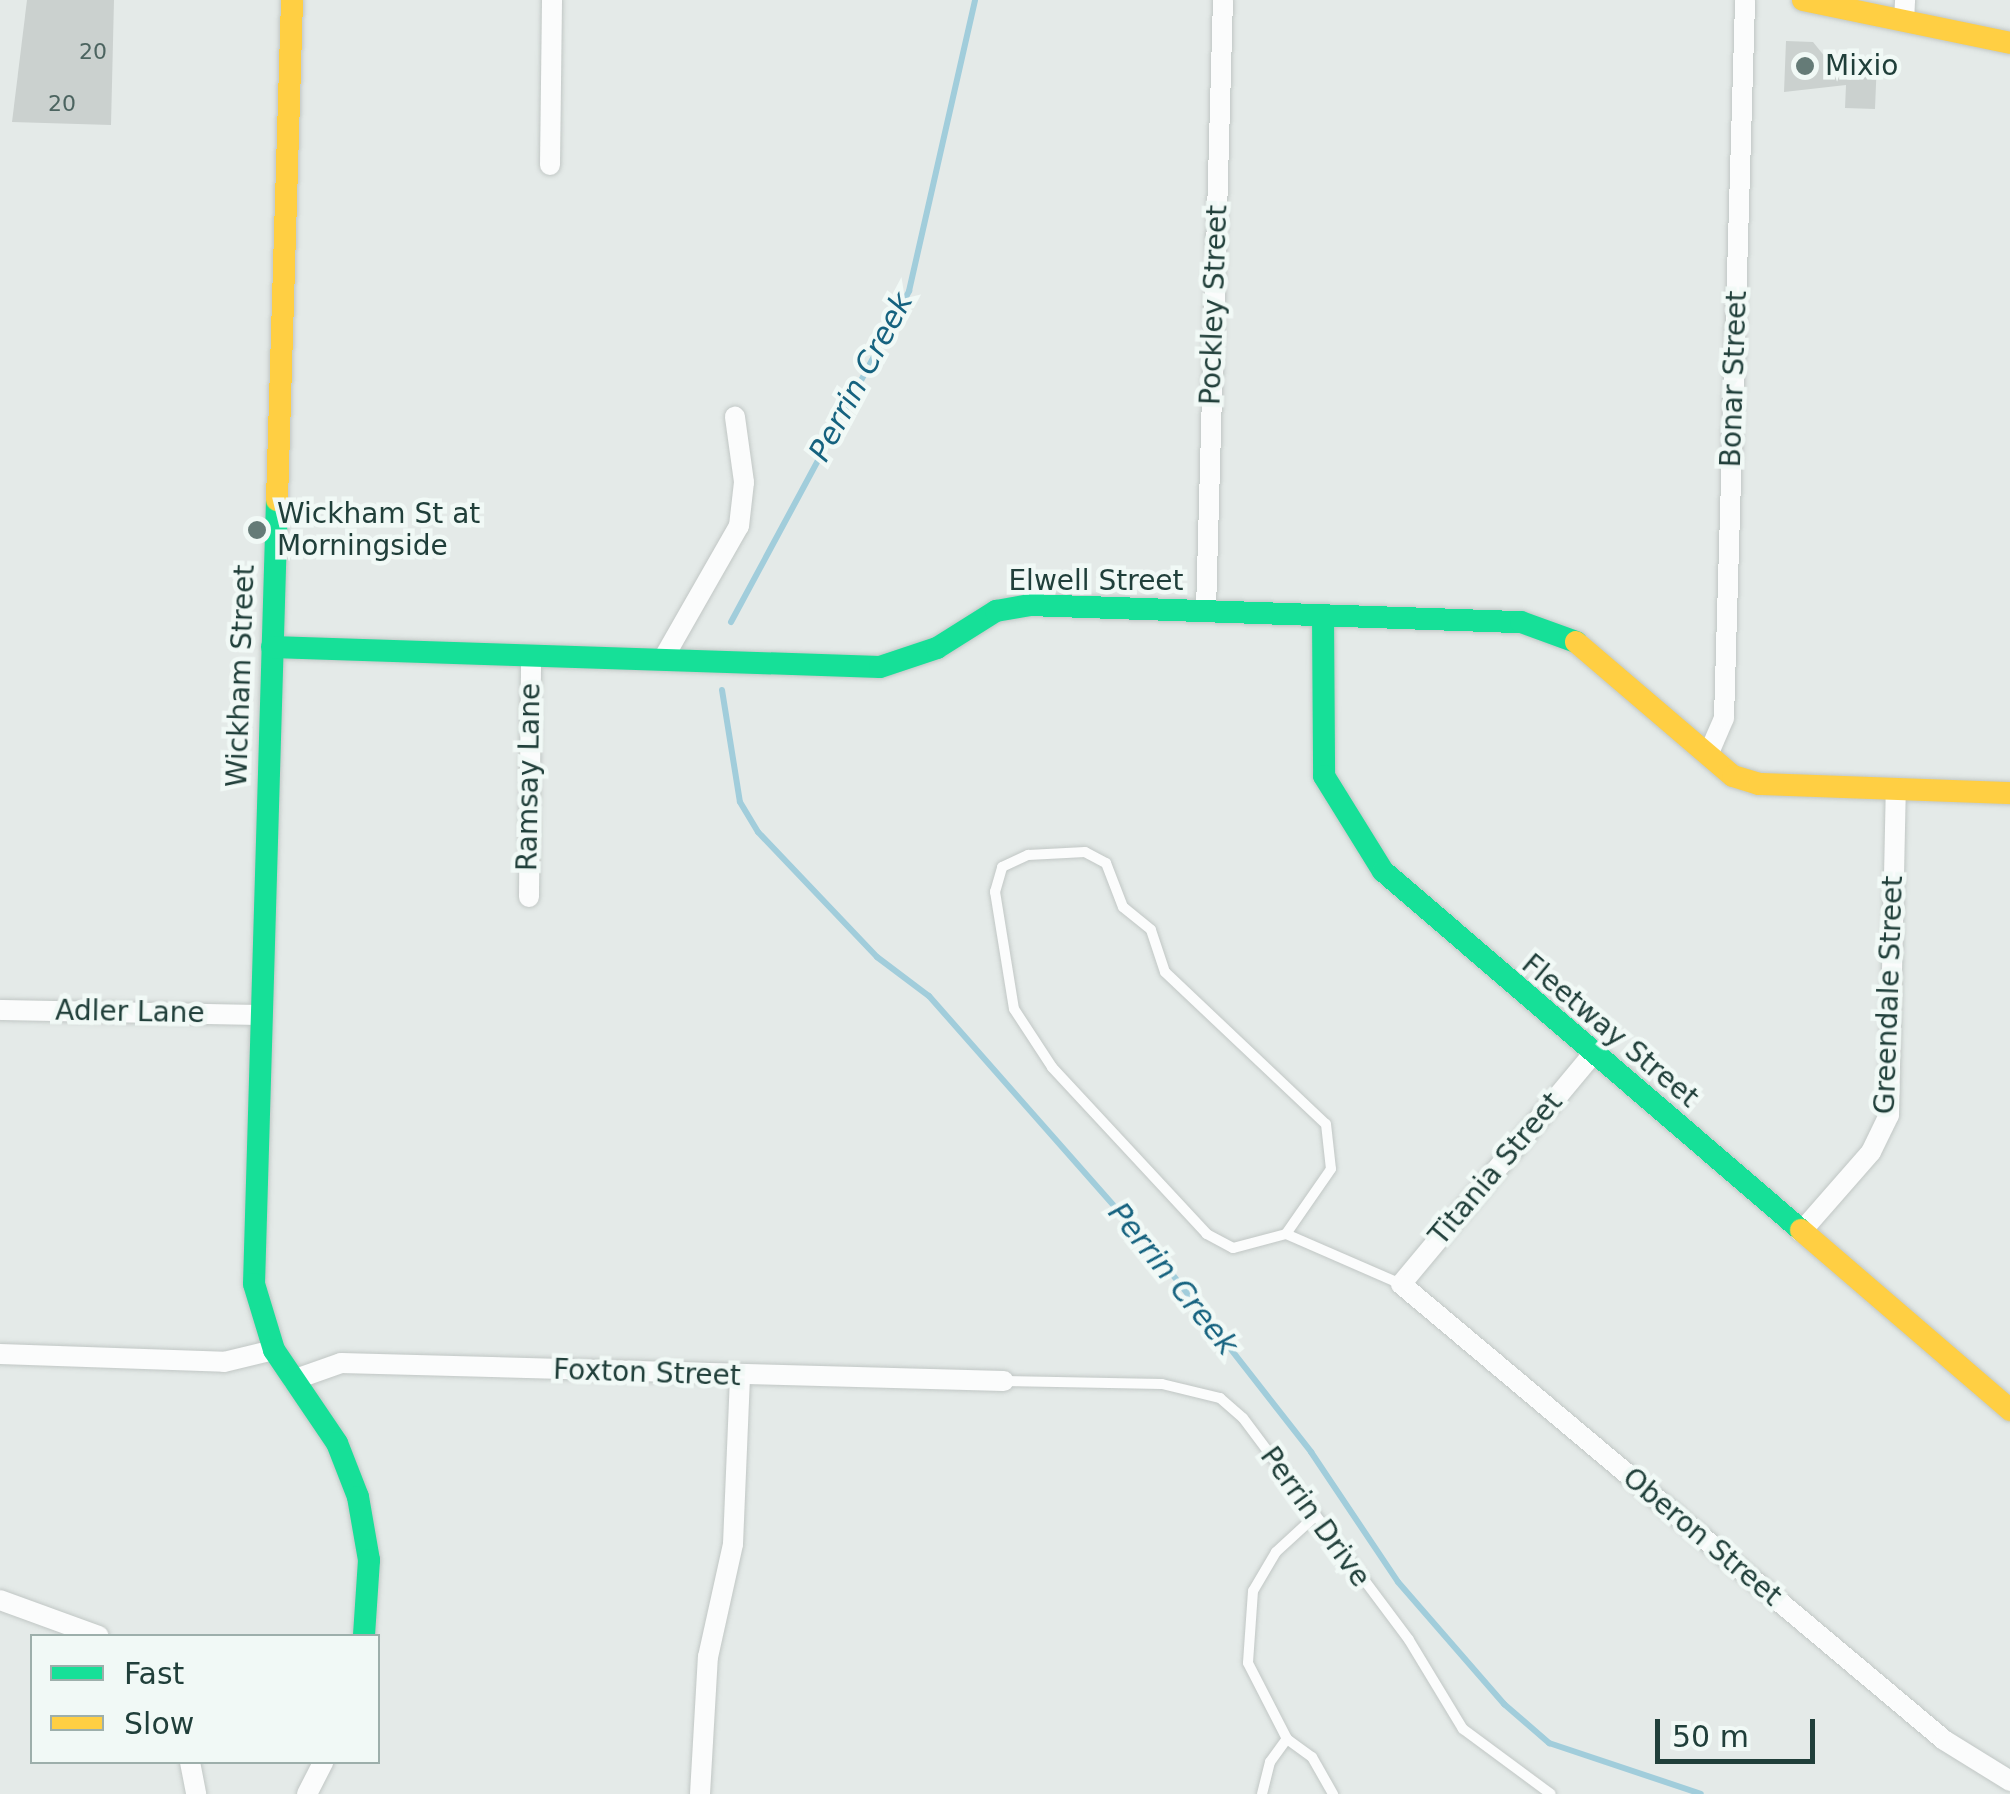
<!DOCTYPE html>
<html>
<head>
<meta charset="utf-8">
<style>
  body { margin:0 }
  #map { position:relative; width:2010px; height:1794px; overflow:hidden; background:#e4eae8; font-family:"DejaVu Sans",sans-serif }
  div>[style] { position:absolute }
  .stream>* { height:6px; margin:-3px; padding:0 3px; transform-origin:3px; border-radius:3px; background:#a1cddb }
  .building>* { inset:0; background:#cbd1cf }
  .roads { filter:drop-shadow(0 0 2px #c1c7c5) drop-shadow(0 0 2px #c1c7c5) }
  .lane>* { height:10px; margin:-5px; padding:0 5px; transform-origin:5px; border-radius:5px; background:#fbfcfc }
  .street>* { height:20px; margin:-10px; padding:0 10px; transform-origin:10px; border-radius:10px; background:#fbfcfc }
  .fast>* { height:22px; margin:-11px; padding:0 11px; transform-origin:11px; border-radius:11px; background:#16e098 }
  .slow>* { height:22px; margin:-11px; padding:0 11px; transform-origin:11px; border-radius:11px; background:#ffcf43 }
  .dots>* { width:28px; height:28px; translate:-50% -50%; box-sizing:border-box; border:5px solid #f1f9f6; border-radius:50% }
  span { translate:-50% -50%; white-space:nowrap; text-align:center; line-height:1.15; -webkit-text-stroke:9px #f1f9f6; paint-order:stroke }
  .number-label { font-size:22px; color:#4c6460 }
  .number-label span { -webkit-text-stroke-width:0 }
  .poi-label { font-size:28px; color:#203f3a }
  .left { translate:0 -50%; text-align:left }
  .street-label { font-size:28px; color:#203f3a }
  .water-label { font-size:30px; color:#15627f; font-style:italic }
  .legend { position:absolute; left:30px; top:1634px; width:350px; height:130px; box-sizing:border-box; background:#f1f9f6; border:2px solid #9dafab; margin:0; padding:12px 18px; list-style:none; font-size:30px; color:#203f3a }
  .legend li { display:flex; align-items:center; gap:20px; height:50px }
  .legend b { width:50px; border:2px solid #9dafab }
  .scale { position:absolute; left:1655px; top:1719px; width:160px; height:45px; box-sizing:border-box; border:5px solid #203f3a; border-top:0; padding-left:12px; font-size:30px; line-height:35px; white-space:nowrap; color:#203f3a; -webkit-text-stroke:8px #f1f9f6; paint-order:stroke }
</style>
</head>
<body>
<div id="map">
  <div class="stream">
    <i style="left:731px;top:622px;width:376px;rotate:-61.7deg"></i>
    <i style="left:909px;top:291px;width:298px;rotate:-77.2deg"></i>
    <i style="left:722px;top:690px;width:113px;rotate:80.9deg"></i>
    <i style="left:740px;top:802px;width:35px;rotate:59deg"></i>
    <i style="left:758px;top:832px;width:173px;rotate:46.4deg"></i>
    <i style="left:877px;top:957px;width:65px;rotate:36.9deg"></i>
    <i style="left:929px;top:996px;width:346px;rotate:48.6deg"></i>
    <i style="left:1158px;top:1256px;width:249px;rotate:52deg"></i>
    <i style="left:1311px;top:1452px;width:156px;rotate:56.2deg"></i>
    <i style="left:1398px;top:1582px;width:162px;rotate:49deg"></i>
    <i style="left:1504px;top:1704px;width:60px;rotate:40.9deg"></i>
    <i style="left:1549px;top:1743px;width:160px;rotate:18.5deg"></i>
  </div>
  <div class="building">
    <i style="clip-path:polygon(27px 0,114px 0,111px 125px,12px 122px)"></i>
    <i style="clip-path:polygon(1786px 41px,1813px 42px,1826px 58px,1877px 60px,1875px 109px,1845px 108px,1846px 85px,1784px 92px)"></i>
  </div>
  <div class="roads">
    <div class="lane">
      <i style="left:1085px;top:852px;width:24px;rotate:28deg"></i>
      <i style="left:1106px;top:863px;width:47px;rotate:68.9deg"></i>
      <i style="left:1123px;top:907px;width:36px;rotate:39deg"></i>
      <i style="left:1151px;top:930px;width:44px;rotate:71.6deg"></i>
      <i style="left:1165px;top:972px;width:221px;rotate:43.4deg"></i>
      <i style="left:1326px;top:1124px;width:45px;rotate:83.7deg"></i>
      <i style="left:1331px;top:1169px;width:79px;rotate:124.7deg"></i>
      <i style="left:1286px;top:1234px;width:55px;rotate:165.2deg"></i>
      <i style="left:1233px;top:1248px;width:30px;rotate:-152deg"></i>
      <i style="left:1207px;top:1234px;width:228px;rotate:-132.9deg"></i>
      <i style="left:1052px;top:1067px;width:69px;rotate:-123.2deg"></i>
      <i style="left:1014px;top:1009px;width:119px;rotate:-99.2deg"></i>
      <i style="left:995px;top:892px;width:26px;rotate:-74deg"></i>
      <i style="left:1002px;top:867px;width:29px;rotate:-25deg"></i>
      <i style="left:1028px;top:855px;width:57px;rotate:-3deg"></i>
      <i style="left:1286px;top:1234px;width:125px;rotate:23.5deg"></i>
      <i style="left:1004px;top:1381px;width:158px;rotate:1.1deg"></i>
      <i style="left:1162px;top:1384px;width:60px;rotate:13.6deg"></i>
      <i style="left:1220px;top:1398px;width:30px;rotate:41deg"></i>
      <i style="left:1243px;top:1418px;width:277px;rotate:53.2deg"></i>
      <i style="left:1409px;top:1640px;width:104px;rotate:58.8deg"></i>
      <i style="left:1463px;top:1729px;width:109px;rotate:36.5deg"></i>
      <i style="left:1312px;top:1519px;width:49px;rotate:137.5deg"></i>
      <i style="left:1276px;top:1552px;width:45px;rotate:120.5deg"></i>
      <i style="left:1253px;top:1591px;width:72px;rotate:94deg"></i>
      <i style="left:1248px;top:1663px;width:85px;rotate:62.8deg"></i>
      <i style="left:1287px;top:1739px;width:31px;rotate:36deg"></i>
      <i style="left:1312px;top:1757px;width:43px;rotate:60.4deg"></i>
      <i style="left:1262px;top:1794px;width:33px;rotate:-76deg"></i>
      <i style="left:1270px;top:1762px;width:29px;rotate:-54deg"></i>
    </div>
    <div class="street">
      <i style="left:1904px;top:21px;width:21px;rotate:-87deg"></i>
      <i style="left:550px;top:165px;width:165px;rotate:-89.3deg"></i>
      <i style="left:1206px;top:611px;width:611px;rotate:-88.41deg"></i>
      <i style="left:663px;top:659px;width:153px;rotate:-60.3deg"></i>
      <i style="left:739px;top:526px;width:44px;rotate:-83.5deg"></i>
      <i style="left:744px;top:482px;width:66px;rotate:-97.9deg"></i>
      <i style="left:1708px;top:755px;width:40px;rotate:-66.6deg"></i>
      <i style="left:1724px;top:718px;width:718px;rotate:-88.32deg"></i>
      <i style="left:529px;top:897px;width:241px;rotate:-89.5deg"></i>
      <i style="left:0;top:1010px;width:261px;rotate:1.1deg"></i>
      <i style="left:1592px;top:1055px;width:298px;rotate:129.8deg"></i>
      <i style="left:1401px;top:1284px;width:709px;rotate:40.02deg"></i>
      <i style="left:1944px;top:1740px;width:78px;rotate:31.8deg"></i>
      <i style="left:1801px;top:1232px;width:106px;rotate:-48.8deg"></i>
      <i style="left:1871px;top:1152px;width:41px;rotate:-64.1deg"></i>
      <i style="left:1889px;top:1115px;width:326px;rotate:-88.8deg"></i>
      <i style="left:0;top:1354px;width:224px;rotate:2deg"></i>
      <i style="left:224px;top:1362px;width:51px;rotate:-13.5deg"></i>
      <i style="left:293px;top:1380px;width:51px;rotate:-19.5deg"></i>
      <i style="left:341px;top:1363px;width:663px;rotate:1.56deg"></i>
      <i style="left:0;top:1600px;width:105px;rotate:20deg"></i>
      <i style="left:190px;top:1762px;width:33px;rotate:79deg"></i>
      <i style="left:307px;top:1794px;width:36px;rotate:-63deg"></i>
      <i style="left:700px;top:1794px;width:137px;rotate:-86.7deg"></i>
      <i style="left:708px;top:1657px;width:116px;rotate:-77.5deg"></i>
      <i style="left:733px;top:1544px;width:168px;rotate:-87.6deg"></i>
    </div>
    <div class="fast">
      <i style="left:277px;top:500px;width:784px;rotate:91.68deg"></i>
      <i style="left:254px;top:1284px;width:69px;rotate:73.1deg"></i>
      <i style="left:274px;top:1350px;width:112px;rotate:55.9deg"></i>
      <i style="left:337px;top:1443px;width:58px;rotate:68.7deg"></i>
      <i style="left:358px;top:1497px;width:64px;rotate:80.1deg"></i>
      <i style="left:369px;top:1560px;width:76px;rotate:93.8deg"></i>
      <i style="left:1323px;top:616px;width:160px;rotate:89.6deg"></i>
      <i style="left:1324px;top:776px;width:112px;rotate:58.2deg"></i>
      <i style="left:1383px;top:871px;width:551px;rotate:40.66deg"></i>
      <i style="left:272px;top:647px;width:608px;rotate:1.88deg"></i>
      <i style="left:880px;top:667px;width:60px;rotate:-18.4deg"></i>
      <i style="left:937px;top:648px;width:70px;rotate:-32.1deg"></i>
      <i style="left:996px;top:611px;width:34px;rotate:-10deg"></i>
      <i style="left:1029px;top:605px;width:492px;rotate:2deg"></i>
      <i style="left:1521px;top:622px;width:59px;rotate:20deg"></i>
    </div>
    <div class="slow">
      <i style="left:1803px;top:0;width:211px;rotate:11.7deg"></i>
      <i style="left:277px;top:500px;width:500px;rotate:-88.28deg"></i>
      <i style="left:1576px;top:642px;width:206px;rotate:40.5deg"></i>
      <i style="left:1733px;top:776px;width:27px;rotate:17deg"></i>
      <i style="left:1759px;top:784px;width:251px;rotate:2.1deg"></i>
      <i style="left:1801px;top:1230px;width:276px;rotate:40.7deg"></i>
    </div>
  </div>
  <div class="dots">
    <i style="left:1805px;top:66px;background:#657b77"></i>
    <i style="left:257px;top:530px;background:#657b77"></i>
  </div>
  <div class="number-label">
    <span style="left:93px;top:52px">20</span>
    <span style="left:62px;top:104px">20</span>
  </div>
  <div class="poi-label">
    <span class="left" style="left:1825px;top:66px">Mixio</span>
    <span class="left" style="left:277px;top:530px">Wickham St at<br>Morningside</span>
  </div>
  <div class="street-label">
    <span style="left:1214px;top:305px;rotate:-88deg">Pockley Street</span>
    <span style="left:1734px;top:379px;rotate:-88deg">Bonar Street</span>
    <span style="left:1096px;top:581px">Elwell Street</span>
    <span style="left:241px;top:676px;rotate:-88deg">Wickham Street</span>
    <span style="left:529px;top:777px;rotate:-89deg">Ramsay Lane</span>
    <span style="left:1889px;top:995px;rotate:-88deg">Greendale Street</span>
    <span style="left:130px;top:1012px;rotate:1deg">Adler Lane</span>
    <span style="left:1610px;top:1031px;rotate:40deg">Fleetway Street</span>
    <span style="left:1496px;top:1169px;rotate:-50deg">Titania Street</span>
    <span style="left:647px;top:1373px;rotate:2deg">Foxton Street</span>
    <span style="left:1315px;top:1517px;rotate:54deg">Perrin Drive</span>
    <span style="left:1702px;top:1537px;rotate:40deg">Oberon Street</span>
  </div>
  <div class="water-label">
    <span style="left:861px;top:377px;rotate:-62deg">Perrin Creek</span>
    <span style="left:1173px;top:1279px;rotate:51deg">Perrin Creek</span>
  </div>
  <ul class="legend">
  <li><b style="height:12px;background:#16e098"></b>Fast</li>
  <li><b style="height:12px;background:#ffcf43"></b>Slow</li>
  </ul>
  <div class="scale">50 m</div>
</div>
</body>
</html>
